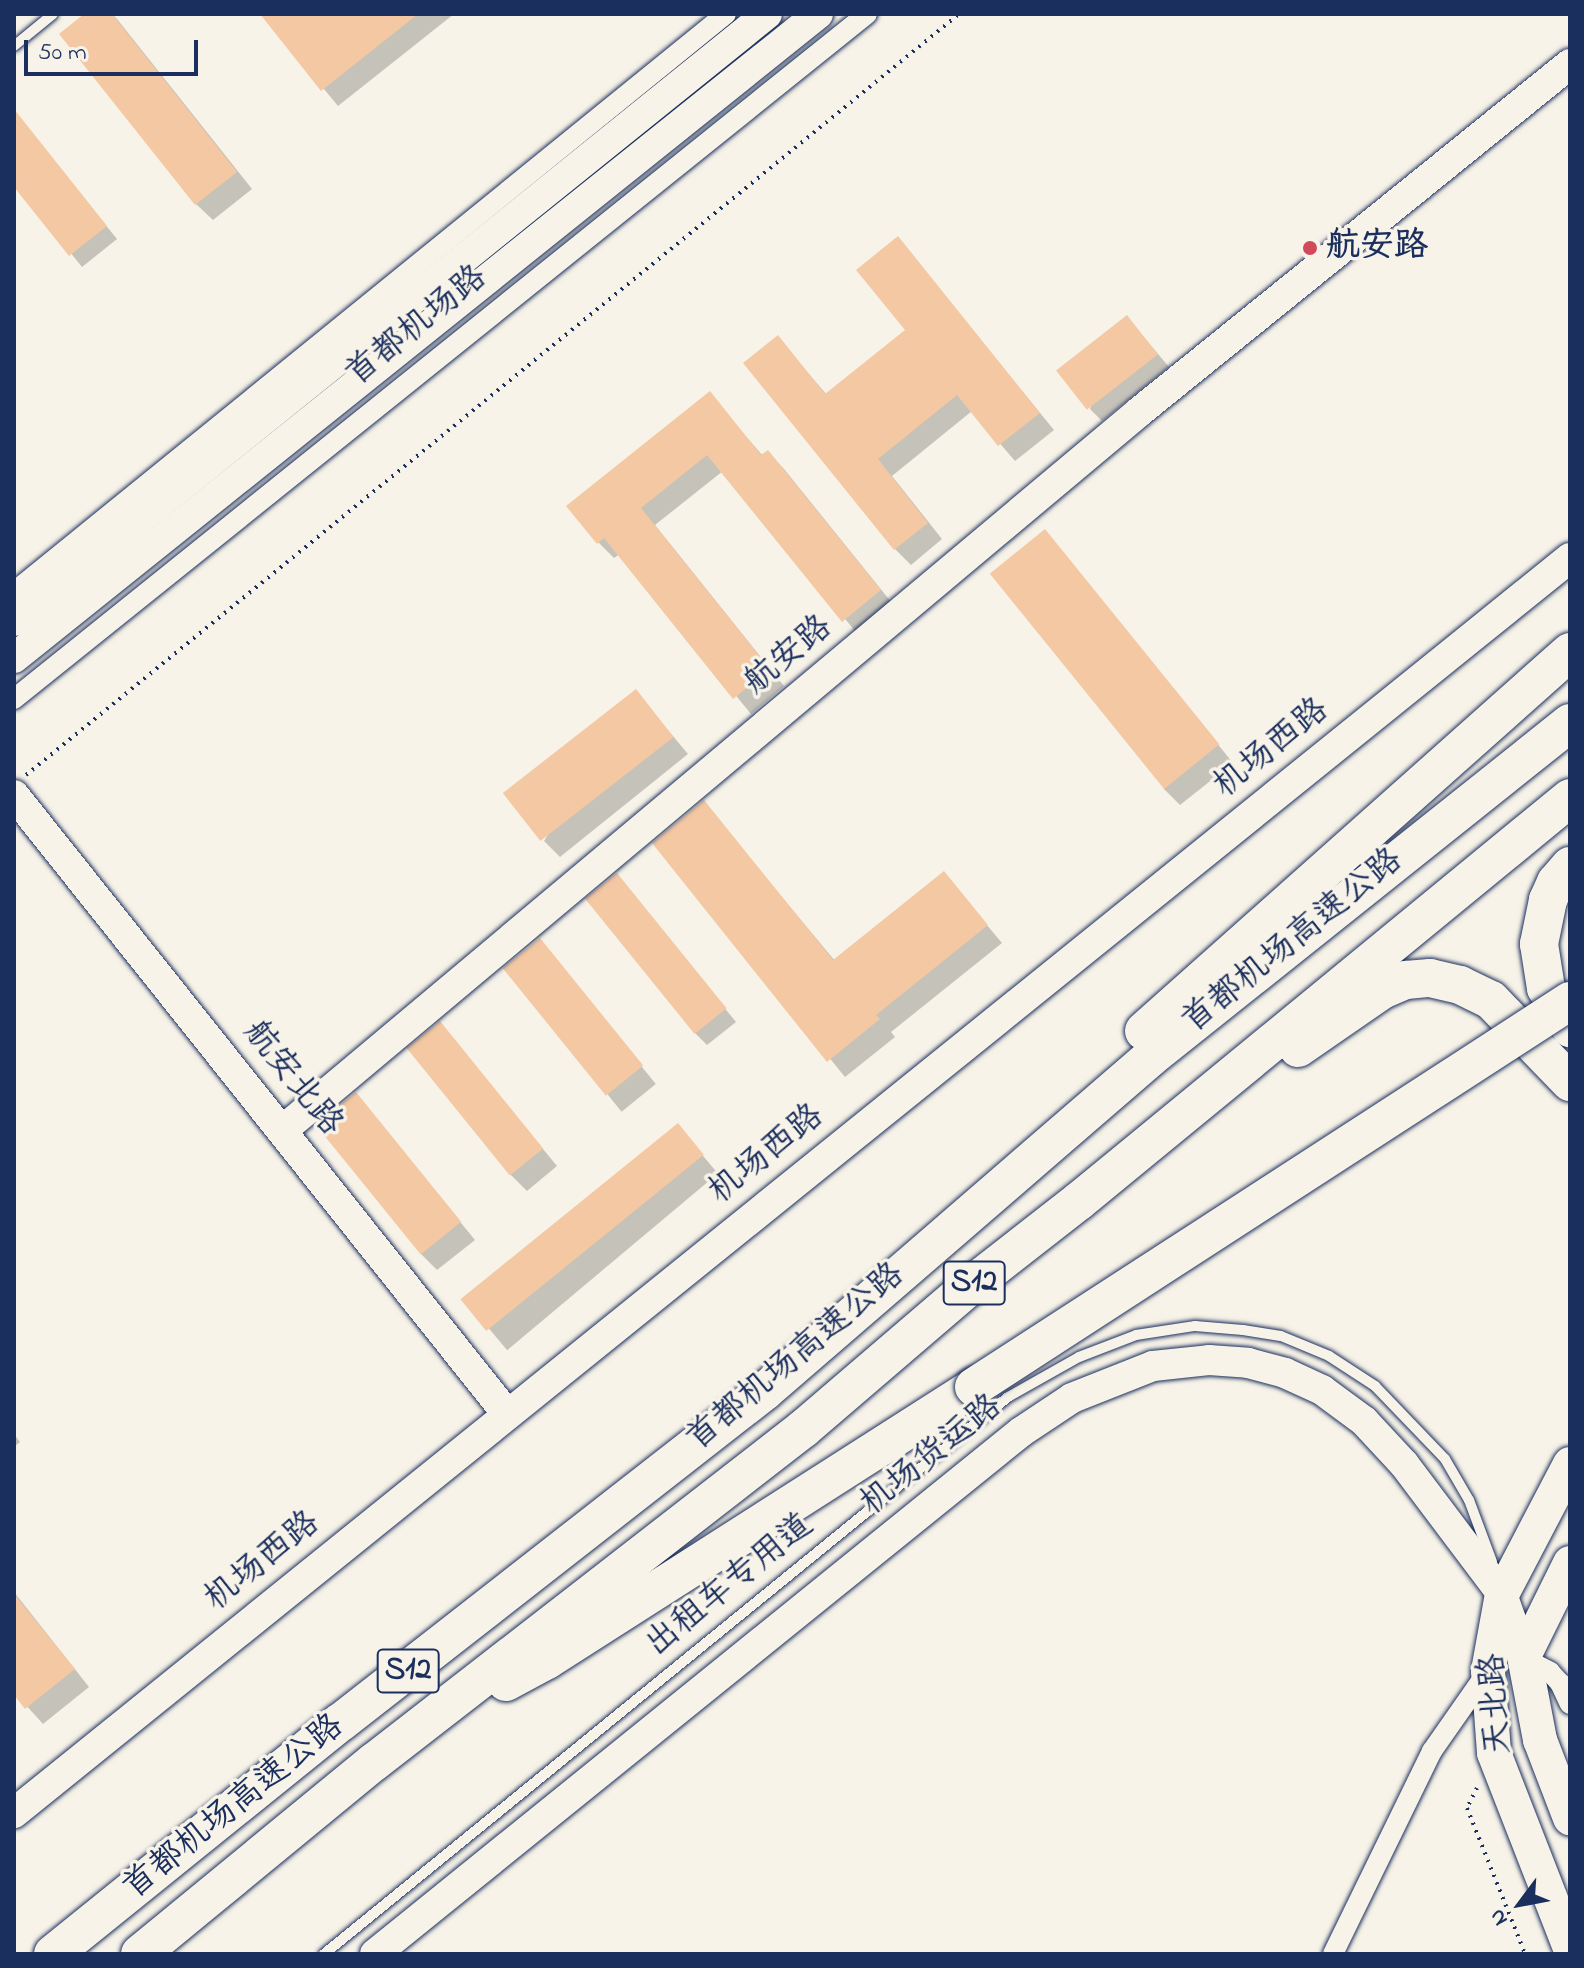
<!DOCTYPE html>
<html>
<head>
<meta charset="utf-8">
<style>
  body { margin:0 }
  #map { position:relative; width:1584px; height:1968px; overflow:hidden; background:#f7f3e8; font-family:"Indie Flower","LXGW WenKai TC",sans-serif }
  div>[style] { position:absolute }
  .shadow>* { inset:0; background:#0003; transform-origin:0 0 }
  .building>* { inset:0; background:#f4c8a3; transform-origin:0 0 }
  .path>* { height:4px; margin-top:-2px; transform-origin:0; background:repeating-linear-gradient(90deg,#1b2f5e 0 2px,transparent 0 8px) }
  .roads { filter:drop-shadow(0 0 2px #1b2f5e) drop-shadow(0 0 2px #1b2f5e) }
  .lane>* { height:10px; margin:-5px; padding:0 5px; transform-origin:5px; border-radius:5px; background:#f7f3e8 }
  .street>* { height:20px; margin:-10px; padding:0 10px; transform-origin:10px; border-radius:10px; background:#f7f3e8 }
  .secondary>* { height:30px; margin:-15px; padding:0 15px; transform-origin:15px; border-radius:15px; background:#f7f3e8 }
  .primary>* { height:34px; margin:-17px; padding:0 17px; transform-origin:17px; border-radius:17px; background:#f7f3e8 }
  .highway>* { height:38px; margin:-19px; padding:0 19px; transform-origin:19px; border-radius:19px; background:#f7f3e8 }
  .bridges { filter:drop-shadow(0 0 2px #1b2f5e) drop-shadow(0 0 2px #1b2f5e) }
  .highway-bridge>* { height:38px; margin:-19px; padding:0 19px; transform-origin:19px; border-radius:19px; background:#f7f3e8 }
  .dots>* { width:22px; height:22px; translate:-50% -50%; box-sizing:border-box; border:4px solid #f7f3e8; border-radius:50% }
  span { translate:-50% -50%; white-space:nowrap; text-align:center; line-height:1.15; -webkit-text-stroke:7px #f7f3e8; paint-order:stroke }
  .shield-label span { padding:2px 6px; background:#f7f3e8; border:2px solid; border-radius:6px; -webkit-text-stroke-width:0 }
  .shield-label { font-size:32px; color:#1b2f5e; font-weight:700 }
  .poi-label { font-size:34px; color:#1b2f5e; font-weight:700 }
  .left { translate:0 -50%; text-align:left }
  .street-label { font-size:34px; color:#1b2f5e }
  .frame { position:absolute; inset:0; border:16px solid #1b2f5e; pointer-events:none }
  .north { position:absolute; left:1480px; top:1864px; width:80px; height:80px; -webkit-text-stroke:6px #f7f3e8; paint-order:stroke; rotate:238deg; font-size:22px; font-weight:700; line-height:32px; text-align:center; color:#1b2f5e }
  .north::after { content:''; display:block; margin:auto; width:28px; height:36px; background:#1b2f5e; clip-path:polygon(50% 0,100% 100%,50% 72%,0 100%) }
  .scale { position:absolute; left:24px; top:40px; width:174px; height:36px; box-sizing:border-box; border:4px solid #1b2f5e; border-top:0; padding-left:10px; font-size:24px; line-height:28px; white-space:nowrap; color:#1b2f5e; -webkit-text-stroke:6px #f7f3e8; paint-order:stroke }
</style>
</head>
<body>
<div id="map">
  <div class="shadow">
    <i style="clip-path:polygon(87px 14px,112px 14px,117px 19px,252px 189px,213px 220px,196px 204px)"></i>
    <i style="clip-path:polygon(262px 14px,454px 14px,338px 106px)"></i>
    <i style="clip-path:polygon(19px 118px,117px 239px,82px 267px,14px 183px,14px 122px)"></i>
    <i style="clip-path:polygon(898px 239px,1054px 430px,1015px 461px,972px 411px,892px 476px,942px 539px,911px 565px,895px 549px,778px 338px,827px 395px,908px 330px)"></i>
    <i style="clip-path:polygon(1127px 317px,1169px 367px,1102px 421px,1090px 409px)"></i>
    <i style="clip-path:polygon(709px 394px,763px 456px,768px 452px,784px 469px,896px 608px,860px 637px,723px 471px,655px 525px,784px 686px,751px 714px,620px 554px,614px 558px,598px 542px)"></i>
    <i style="clip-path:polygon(1045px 531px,1233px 763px,1180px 805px,1164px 789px)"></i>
    <i style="clip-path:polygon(636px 692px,688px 754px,560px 857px,544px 841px)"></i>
    <i style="clip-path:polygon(704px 803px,835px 961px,944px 874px,1002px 943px,891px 1032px,895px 1037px,845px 1077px,655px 844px)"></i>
    <i style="clip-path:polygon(617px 876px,736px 1022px,707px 1045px,695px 1033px)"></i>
    <i style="left:540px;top:941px;width:184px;height:44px;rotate:51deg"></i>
    <i style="clip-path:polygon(440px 1024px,557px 1166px,527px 1191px,510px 1174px)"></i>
    <i style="clip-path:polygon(356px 1095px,475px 1240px,437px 1270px,421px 1254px)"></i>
    <i style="left:678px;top:1126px;width:62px;height:275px;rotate:50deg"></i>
    <i style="clip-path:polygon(14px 1434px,20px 1442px,14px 1447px)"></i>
    <i style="clip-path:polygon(14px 1592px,89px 1687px,43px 1724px,14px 1692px)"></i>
  </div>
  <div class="building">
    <i style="clip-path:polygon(84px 14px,112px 14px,237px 172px,195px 205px,59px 34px)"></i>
    <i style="clip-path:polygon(260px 14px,418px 14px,321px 91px)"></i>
    <i style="clip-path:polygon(14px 109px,107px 226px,69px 256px,14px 187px)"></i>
    <i style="clip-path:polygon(898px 236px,1040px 413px,998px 446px,957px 395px,878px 459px,928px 523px,894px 550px,743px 363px,778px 335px,825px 394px,905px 330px,856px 270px)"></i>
    <i style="left:1127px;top:315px;width:50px;height:90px;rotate:52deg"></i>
    <i style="clip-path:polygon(710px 391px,761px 455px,768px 450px,881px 590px,842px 622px,707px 455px,641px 508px,770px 669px,733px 699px,604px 538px,597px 544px,566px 506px)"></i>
    <i style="left:1045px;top:529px;width:277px;height:71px;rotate:51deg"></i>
    <i style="left:636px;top:689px;width:61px;height:169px;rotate:52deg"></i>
    <i style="clip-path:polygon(704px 800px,833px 960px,944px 871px,988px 925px,876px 1015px,880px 1019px,827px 1062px,652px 843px)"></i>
    <i style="left:617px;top:873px;width:174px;height:41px;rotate:51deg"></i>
    <i style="left:540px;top:938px;width:164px;height:48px;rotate:51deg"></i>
    <i style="left:440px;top:1021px;width:164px;height:43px;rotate:51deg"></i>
    <i style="left:356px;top:1092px;width:167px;height:52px;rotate:51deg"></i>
    <i style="left:678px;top:1123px;width:41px;height:280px;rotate:51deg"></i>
    <i style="clip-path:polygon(14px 1594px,75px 1669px,25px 1709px,14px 1695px)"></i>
  </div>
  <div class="path">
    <i style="left:26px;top:775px;width:1204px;rotate:-39.2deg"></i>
    <i style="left:1477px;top:1788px;width:22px;rotate:117deg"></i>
    <i style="left:1467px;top:1808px;width:157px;rotate:68.3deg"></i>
  </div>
  <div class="roads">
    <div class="lane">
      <i style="left:14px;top:46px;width:50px;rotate:-39.4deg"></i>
      <i style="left:324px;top:1954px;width:882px;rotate:-39.16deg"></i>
      <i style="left:1008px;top:1397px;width:81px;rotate:-29.4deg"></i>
      <i style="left:1079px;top:1357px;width:61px;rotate:-21.1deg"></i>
      <i style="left:1136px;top:1335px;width:60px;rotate:-8.7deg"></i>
      <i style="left:1195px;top:1326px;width:48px;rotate:4.8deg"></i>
      <i style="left:1243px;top:1330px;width:38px;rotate:9deg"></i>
      <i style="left:1281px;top:1336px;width:52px;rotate:22.6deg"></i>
      <i style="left:1329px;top:1356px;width:55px;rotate:33.1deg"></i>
      <i style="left:1375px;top:1386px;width:101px;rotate:46.2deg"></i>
      <i style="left:1445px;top:1459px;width:48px;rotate:59.7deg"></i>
      <i style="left:1469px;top:1500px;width:66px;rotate:69.6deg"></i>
    </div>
    <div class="street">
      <i style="left:14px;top:592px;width:917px;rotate:-39.07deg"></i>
      <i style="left:14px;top:699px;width:1094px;rotate:-38.77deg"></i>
      <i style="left:1521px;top:1657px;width:33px;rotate:27deg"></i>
      <i style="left:1550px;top:1672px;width:15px;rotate:48deg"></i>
      <i style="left:1560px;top:1683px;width:23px;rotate:65deg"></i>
      <i style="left:1333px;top:1954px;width:226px;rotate:-64deg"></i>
      <i style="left:1432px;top:1751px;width:98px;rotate:-55deg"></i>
    </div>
    <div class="secondary">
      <i style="left:14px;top:621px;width:967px;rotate:-38.87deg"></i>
      <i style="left:14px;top:658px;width:1030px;rotate:-38.69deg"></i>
      <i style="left:14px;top:795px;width:791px;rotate:51.46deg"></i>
      <i style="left:284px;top:1129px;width:1116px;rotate:-39.98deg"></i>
      <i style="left:1139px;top:412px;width:554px;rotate:-38.92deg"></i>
      <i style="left:14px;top:1813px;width:1999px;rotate:-38.89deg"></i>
      <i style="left:375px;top:1954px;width:831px;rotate:-38.94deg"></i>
      <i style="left:1021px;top:1432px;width:61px;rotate:-33.7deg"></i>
      <i style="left:1072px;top:1398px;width:87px;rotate:-21.6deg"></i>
      <i style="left:1153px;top:1366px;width:56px;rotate:-6.1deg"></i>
      <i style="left:1209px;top:1360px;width:39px;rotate:4deg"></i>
      <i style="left:1248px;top:1363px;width:38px;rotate:15deg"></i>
      <i style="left:1285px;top:1373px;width:41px;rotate:24.7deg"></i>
      <i style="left:1322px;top:1390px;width:52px;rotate:36.4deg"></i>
      <i style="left:1364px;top:1421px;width:59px;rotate:47.1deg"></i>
      <i style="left:1404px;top:1464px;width:163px;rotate:53deg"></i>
      <i style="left:1502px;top:1594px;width:66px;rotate:70.5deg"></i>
    </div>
    <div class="primary">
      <i style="left:1570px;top:1464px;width:147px;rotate:117.6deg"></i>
      <i style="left:1502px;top:1594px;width:78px;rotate:100.3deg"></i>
      <i style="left:1488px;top:1671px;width:82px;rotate:85.8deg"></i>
      <i style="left:1494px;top:1753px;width:209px;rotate:68.7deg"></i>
      <i style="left:1570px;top:1563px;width:104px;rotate:116.3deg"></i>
      <i style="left:1524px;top:1656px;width:86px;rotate:79.2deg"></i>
      <i style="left:1540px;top:1740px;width:84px;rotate:69deg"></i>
    </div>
    <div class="highway">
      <i style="left:1570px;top:866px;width:21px;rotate:131deg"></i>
      <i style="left:1556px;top:882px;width:20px;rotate:114deg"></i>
      <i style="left:1548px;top:900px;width:45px;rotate:101.6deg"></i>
      <i style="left:1539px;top:944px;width:45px;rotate:81deg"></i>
      <i style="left:1546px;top:988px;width:47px;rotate:59deg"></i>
      <i style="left:1144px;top:1031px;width:570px;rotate:-41.66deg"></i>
      <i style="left:1298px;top:1048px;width:102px;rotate:-34.6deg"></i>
      <i style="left:1382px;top:990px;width:26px;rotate:-23deg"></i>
      <i style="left:1406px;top:980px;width:24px;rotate:-5deg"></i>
      <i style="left:1430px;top:978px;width:31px;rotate:13deg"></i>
      <i style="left:1460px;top:985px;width:34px;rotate:26deg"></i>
      <i style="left:1491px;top:1000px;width:114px;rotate:46.1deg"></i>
      <i style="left:506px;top:1682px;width:47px;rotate:-28.2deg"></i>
      <i style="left:547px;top:1660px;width:507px;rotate:-32.59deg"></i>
      <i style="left:53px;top:1954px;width:370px;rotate:-38.9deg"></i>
      <i style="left:341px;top:1722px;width:538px;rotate:-37.98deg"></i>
      <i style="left:765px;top:1391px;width:509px;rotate:-40.86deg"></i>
      <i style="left:1150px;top:1058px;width:537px;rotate:-38.58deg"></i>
      <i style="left:140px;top:1954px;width:303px;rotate:-39.4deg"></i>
      <i style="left:374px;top:1762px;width:543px;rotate:-37.82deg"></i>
      <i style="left:803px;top:1429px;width:213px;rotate:-40.6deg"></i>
      <i style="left:965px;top:1290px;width:145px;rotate:-38deg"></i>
      <i style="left:1079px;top:1201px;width:635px;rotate:-39.38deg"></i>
    </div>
  </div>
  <div class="bridges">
    <div class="highway-bridge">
      <i style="left:974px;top:1387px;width:710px;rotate:-32.93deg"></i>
    </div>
  </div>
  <div class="dots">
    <i style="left:1310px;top:248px;background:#d1495b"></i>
  </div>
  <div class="shield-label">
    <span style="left:974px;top:1283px">S12</span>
    <span style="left:408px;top:1671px">S12</span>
  </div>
  <div class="poi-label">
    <span class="left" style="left:1326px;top:248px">航安路</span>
  </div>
  <div class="street-label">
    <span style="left:417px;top:327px;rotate:-39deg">首都机场路</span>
    <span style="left:789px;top:656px;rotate:-40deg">航安路</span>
    <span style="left:1272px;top:749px;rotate:-39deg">机场西路</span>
    <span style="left:1293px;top:942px;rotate:-39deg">首都机场高速公路</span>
    <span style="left:292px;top:1079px;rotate:51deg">航安北路</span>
    <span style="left:767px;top:1155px;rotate:-39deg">机场西路</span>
    <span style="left:796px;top:1358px;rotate:-40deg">首都机场高速公路</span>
    <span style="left:932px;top:1456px;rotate:-39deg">机场货运路</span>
    <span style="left:263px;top:1562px;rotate:-39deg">机场西路</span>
    <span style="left:730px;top:1586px;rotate:-39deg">出租车专用道</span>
    <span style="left:1497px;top:1704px;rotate:-94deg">天北路</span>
    <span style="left:234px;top:1808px;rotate:-39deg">首都机场高速公路</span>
  </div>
  <div class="frame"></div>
  <div class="north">N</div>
  <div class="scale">50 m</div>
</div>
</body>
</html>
